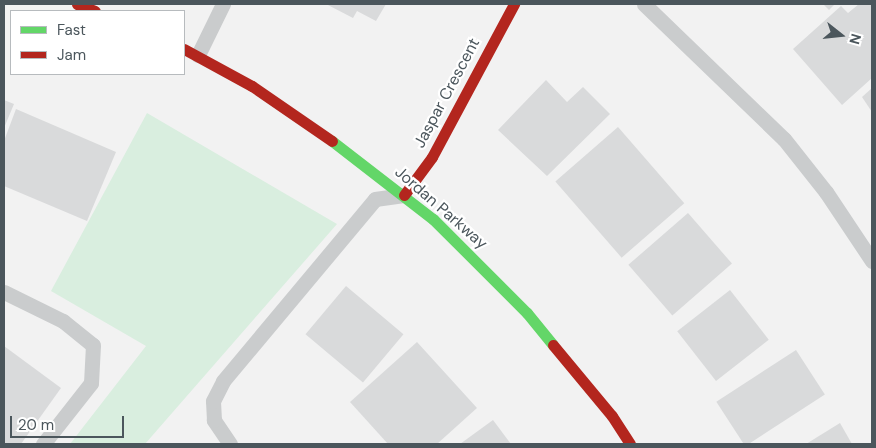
<!DOCTYPE html>
<html>
<head>
<meta charset="utf-8">
<style>
  body { margin:0 }
  #map { position:relative; width:876px; height:448px; overflow:hidden; background:#f2f2f2; font-family:"DM Sans",sans-serif }
  div>[style] { position:absolute }
  .green>* { inset:0; background:#d9eedf }
  .building>* { inset:0; background:#d9dadb; transform-origin:0 0 }
  .lane>* { height:15px; margin:-7.5px; padding:0 7.5px; transform-origin:7.5px; border-radius:7.5px; background:#cacccd }
  .fast>* { height:11px; margin:-5.5px; padding:0 5.5px; transform-origin:5.5px; border-radius:5.5px; background:#63d668 }
  .jam>* { height:11px; margin:-5.5px; padding:0 5.5px; transform-origin:5.5px; border-radius:5.5px; background:#b3261e }
  span { translate:-50% -50%; white-space:nowrap; text-align:center; line-height:1.15; -webkit-text-stroke:4.5px #fff; paint-order:stroke }
  .street-label { font-size:16px; color:#4b565c }
  .frame { position:absolute; inset:0; border:5px solid #4b565c; pointer-events:none }
  .legend { position:absolute; left:10px; top:10px; width:175px; height:65px; box-sizing:border-box; background:#fff; border:1px solid #b7bbbe; margin:0; padding:6px 9px; list-style:none; font-size:15px; color:#4b565c }
  .legend li { display:flex; align-items:center; gap:10px; height:25px }
  .legend b { width:25px; border:1px solid #b7bbbe }
  .north { position:absolute; left:816px; top:10px; width:50px; height:50px; -webkit-text-stroke:4px #fff; paint-order:stroke; rotate:106deg; font-size:14px; font-weight:700; line-height:20px; text-align:center; color:#4b565c }
  .north::after { content:''; display:block; margin:auto; width:18px; height:22px; background:#4b565c; clip-path:polygon(50% 0,100% 100%,50% 72%,0 100%) }
  .scale { position:absolute; left:10px; top:416px; width:114px; height:22px; box-sizing:border-box; border:2px solid #4b565c; border-top:0; padding-left:6px; font-size:15px; line-height:18px; white-space:nowrap; color:#4b565c; -webkit-text-stroke:4px #fff; paint-order:stroke }
</style>
</head>
<body>
<div id="map">
  <div class="green">
    <i style="clip-path:polygon(147px 113px,337px 224px,145px 444px,70px 444px,146px 346px,51px 291px)"></i>
  </div>
  <div class="building">
    <i style="clip-path:polygon(326px 4px,386px 4px,376px 21px,357px 11px,353px 18px)"></i>
    <i style="clip-path:polygon(823px 4px,835px 4px,829px 10px)"></i>
    <i style="clip-path:polygon(859px 4px,872px 4px,872px 78px,842px 105px,793px 49px,841px 6px,848px 13px)"></i>
    <i style="clip-path:polygon(546px 80px,567px 102px,583px 87px,610px 114px,547px 176px,498px 130px)"></i>
    <i style="clip-path:polygon(872px 88px,872px 112px,862px 97px)"></i>
    <i style="clip-path:polygon(4px 100px,14px 104px,4px 128px)"></i>
    <i style="clip-path:polygon(16px 109px,116px 152px,87px 221px,4px 186px,4px 141px)"></i>
    <i style="left:618px;top:127px;width:101px;height:83px;rotate:49deg"></i>
    <i style="left:688px;top:213px;width:67px;height:79px;rotate:49deg"></i>
    <i style="left:346px;top:286px;width:75px;height:63px;rotate:40deg"></i>
    <i style="left:730px;top:290px;width:63px;height:67px;rotate:52deg"></i>
    <i style="clip-path:polygon(417px 342px,477px 408px,437px 444px,388px 444px,350px 402px)"></i>
    <i style="clip-path:polygon(4px 346px,61px 388px,21px 444px,4px 444px)"></i>
    <i style="left:796px;top:350px;width:53px;height:95px;rotate:57deg"></i>
    <i style="clip-path:polygon(493px 420px,511px 444px,460px 444px)"></i>
    <i style="clip-path:polygon(840px 423px,852px 444px,806px 444px)"></i>
  </div>
  <div class="lane">
    <i style="left:644px;top:4px;width:194px;rotate:44deg"></i>
    <i style="left:784px;top:139px;width:68px;rotate:51.6deg"></i>
    <i style="left:826px;top:192px;width:83px;rotate:56.3deg"></i>
    <i style="left:198px;top:55px;width:57px;rotate:-63.9deg"></i>
    <i style="left:4px;top:292px;width:66px;rotate:26.2deg"></i>
    <i style="left:63px;top:321px;width:38px;rotate:39deg"></i>
    <i style="left:93px;top:345px;width:38px;rotate:93deg"></i>
    <i style="left:91px;top:383px;width:78px;rotate:128.2deg"></i>
    <i style="left:230px;top:444px;width:29px;rotate:-124deg"></i>
    <i style="left:214px;top:420px;width:19px;rotate:-93deg"></i>
    <i style="left:213px;top:401px;width:22px;rotate:-63deg"></i>
    <i style="left:223px;top:381px;width:237px;rotate:-50.1deg"></i>
    <i style="left:375px;top:199px;width:29px;rotate:-8deg"></i>
  </div>
  <div class="fast">
    <i style="left:332px;top:141px;width:128px;rotate:37.7deg"></i>
    <i style="left:433px;top:219px;width:133px;rotate:45deg"></i>
    <i style="left:527px;top:313px;width:41px;rotate:50.9deg"></i>
  </div>
  <div class="jam">
    <i style="left:77px;top:4px;width:19px;rotate:21deg"></i>
    <i style="left:184px;top:49px;width:77px;rotate:28.6deg"></i>
    <i style="left:252px;top:86px;width:97px;rotate:34.5deg"></i>
    <i style="left:404px;top:195px;width:47px;rotate:-53.6deg"></i>
    <i style="left:432px;top:157px;width:174px;rotate:-61.8deg"></i>
    <i style="left:553px;top:345px;width:92px;rotate:50.3deg"></i>
    <i style="left:612px;top:416px;width:33px;rotate:57deg"></i>
  </div>
  <div class="street-label">
    <span style="left:447px;top:93px;rotate:-62deg">Jaspar Crescent</span>
    <span style="left:441px;top:208px;rotate:41deg">Jordan Parkway</span>
  </div>
  <div class="frame"></div>
  <ul class="legend">
  <li><b style="height:6px;background:#63d668"></b>Fast</li>
  <li><b style="height:6px;background:#b3261e"></b>Jam</li>
  </ul>
  <div class="north">N</div>
  <div class="scale">20 m</div>
</div>
</body>
</html>
